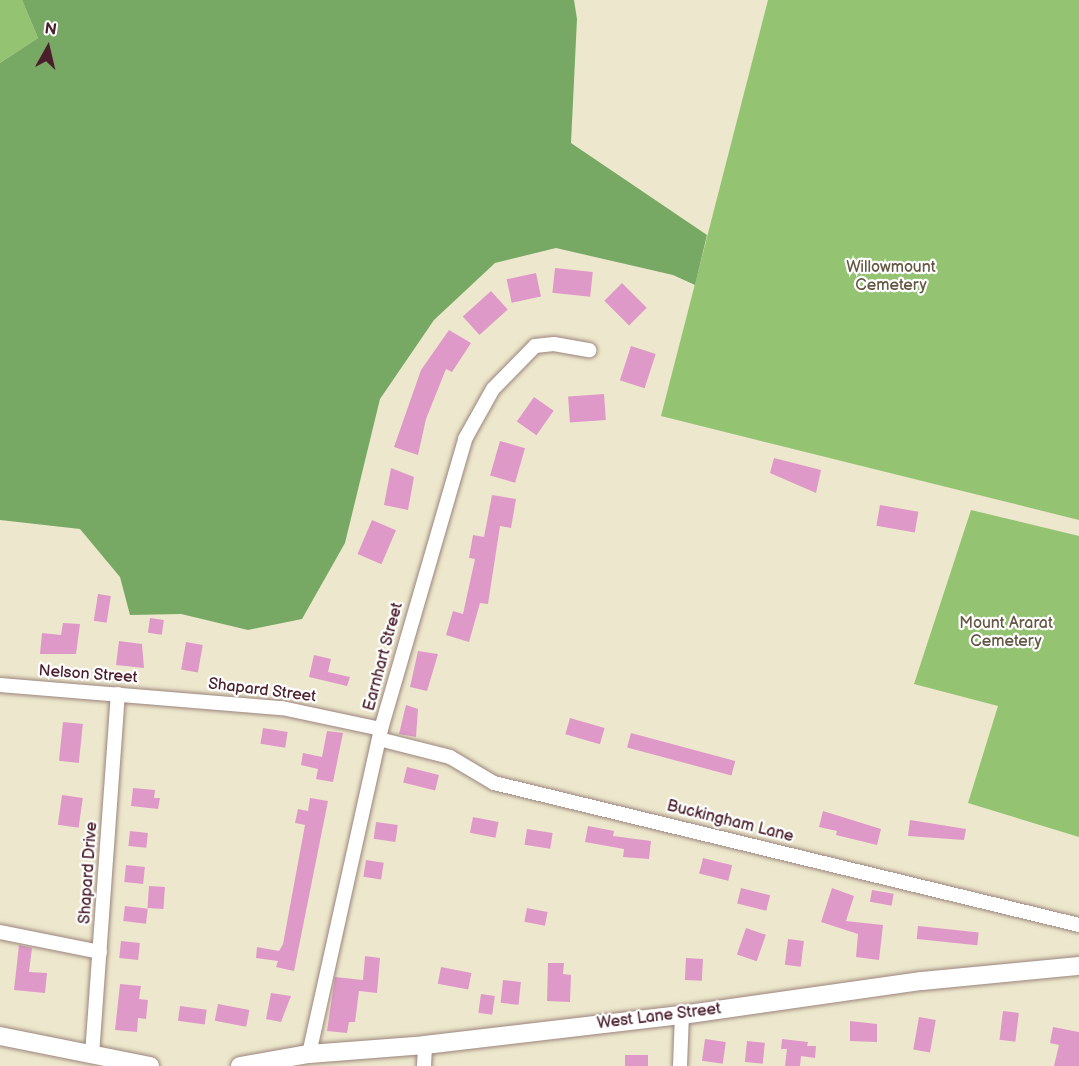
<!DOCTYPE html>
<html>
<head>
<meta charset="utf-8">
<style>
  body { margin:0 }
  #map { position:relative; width:1079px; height:1066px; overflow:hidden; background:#ede8cd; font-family:"Balsamiq Sans",sans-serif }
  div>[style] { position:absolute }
  .green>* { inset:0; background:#94c372 }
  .forest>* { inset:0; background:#77a964 }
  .building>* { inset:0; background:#df99c8; transform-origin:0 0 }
  .roads { filter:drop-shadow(0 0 2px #9c847c) drop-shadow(0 0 2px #9c847c) }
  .minor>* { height:14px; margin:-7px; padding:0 7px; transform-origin:7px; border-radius:7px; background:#fff }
  .tertiary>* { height:18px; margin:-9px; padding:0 9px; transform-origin:9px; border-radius:9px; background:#fff }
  span { translate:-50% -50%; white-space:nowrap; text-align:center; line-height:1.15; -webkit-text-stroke:4.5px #fff; paint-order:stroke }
  .park-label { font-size:16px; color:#645844 }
  .street-label { font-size:16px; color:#4a1f2b }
  .north { position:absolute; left:18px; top:18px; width:60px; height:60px; -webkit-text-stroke:4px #fff; paint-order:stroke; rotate:8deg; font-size:16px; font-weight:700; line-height:24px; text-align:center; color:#4a1f2b }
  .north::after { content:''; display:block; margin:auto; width:21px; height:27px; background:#4a1f2b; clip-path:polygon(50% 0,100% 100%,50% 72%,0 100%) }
</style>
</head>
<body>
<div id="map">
  <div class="green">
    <i style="clip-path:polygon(0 0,22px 0,38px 38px,0 63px)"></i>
    <i style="clip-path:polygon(768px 0,1079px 0,1079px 520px,661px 416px)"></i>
    <i style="clip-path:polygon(971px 510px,1079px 536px,1079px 837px,968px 803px,998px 706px,914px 684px)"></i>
  </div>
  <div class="forest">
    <i style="clip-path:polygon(22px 0,574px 0,577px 19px,571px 143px,707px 235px,695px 285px,673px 275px,556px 248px,495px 263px,434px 320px,380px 399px,345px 543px,302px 619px,248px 630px,181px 614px,130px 615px,120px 577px,80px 529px,0 520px,0 63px,38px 38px)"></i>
  </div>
  <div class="building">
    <i style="left:555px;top:268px;width:38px;height:25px;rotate:6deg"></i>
    <i style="left:536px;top:273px;width:24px;height:30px;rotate:78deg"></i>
    <i style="left:622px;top:283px;width:35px;height:25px;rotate:45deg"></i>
    <i style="left:491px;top:291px;width:25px;height:38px;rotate:48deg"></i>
    <i style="clip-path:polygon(449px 330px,471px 343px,452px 372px,446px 369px,426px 419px,418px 455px,394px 447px,421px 370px)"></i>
    <i style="left:631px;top:346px;width:26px;height:36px;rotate:18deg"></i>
    <i style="left:604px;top:394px;width:26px;height:36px;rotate:86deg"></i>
    <i style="left:534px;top:397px;width:24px;height:30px;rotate:35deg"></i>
    <i style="left:500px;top:441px;width:26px;height:36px;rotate:16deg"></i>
    <i style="clip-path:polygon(774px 458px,821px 470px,816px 493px,770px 473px)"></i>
    <i style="clip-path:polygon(391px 468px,414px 477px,408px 510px,384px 505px)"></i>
    <i style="clip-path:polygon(492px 495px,516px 499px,511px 528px,500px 526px,488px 604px,480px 603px,469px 642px,446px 635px,453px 611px,463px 614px,475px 559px,469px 558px,473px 535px,484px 537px)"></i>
    <i style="left:880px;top:505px;width:39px;height:21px;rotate:10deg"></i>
    <i style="left:372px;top:520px;width:26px;height:37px;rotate:23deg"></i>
    <i style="left:98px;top:594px;width:13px;height:27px;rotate:9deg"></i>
    <i style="left:150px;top:618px;width:14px;height:15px;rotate:8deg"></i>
    <i style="clip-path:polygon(63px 623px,80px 624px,76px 654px,40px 654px,42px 633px,61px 635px)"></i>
    <i style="clip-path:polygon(119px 641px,142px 644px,144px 668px,116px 665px)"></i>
    <i style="left:186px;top:642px;width:17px;height:28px;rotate:10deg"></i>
    <i style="clip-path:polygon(418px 651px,438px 654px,427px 691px,410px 687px)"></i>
    <i style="clip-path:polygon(314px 655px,331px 659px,328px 672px,350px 677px,347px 686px,309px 677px)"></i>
    <i style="clip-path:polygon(406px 705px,418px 709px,416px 737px,399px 734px)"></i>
    <i style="left:570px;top:718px;width:36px;height:17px;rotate:16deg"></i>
    <i style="left:63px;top:722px;width:20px;height:39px;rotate:6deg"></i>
    <i style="left:263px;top:728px;width:25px;height:16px;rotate:9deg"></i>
    <i style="clip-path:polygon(327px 731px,343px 733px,333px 782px,316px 779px,318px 769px,301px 765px,303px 753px,322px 757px)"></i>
    <i style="left:631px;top:733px;width:108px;height:15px;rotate:15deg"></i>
    <i style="left:407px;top:767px;width:33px;height:16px;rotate:14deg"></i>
    <i style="clip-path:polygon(133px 788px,155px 790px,154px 798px,160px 798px,158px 809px,131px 806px)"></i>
    <i style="left:62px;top:795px;width:21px;height:30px;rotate:8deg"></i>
    <i style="clip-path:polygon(310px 798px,328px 801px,294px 971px,276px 967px,278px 961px,256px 958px,257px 947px,279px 951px,283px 944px,305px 825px,295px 823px,298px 809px,308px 811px)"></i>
    <i style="clip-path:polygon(823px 811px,881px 829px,877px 845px,836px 835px,837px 831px,819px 827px)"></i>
    <i style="left:473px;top:817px;width:26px;height:16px;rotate:11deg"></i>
    <i style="clip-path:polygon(910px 820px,966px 829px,964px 840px,908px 836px)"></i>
    <i style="left:376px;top:822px;width:22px;height:17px;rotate:8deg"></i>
    <i style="clip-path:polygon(588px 826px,614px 831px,613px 836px,651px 841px,649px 859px,623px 857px,624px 849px,585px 842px)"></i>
    <i style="left:527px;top:829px;width:26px;height:16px;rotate:9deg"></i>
    <i style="left:130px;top:831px;width:18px;height:15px;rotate:6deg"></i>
    <i style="left:703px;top:858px;width:30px;height:16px;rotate:14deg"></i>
    <i style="left:366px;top:860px;width:18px;height:17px;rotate:9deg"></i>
    <i style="left:126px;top:865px;width:19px;height:17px;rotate:6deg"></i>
    <i style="left:149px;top:886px;width:16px;height:22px;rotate:4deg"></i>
    <i style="left:741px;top:888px;width:30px;height:16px;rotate:14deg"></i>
    <i style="clip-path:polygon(832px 888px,854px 896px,846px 921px,883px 925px,879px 960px,856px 957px,858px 934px,821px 922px)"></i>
    <i style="left:872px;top:890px;width:22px;height:12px;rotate:10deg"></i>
    <i style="left:125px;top:906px;width:23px;height:15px;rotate:7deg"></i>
    <i style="left:527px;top:908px;width:21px;height:14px;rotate:11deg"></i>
    <i style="left:918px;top:926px;width:61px;height:13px;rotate:6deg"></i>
    <i style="left:746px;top:928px;width:21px;height:28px;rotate:19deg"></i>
    <i style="left:788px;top:939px;width:16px;height:26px;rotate:7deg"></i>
    <i style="left:121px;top:941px;width:19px;height:17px;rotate:6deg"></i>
    <i style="clip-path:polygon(19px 945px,32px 948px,29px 972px,47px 973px,45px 993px,14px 990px)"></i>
    <i style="clip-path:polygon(365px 956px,380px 958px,377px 993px,359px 991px,355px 1022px,349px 1022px,347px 1033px,327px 1031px,335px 977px,363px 980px)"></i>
    <i style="left:686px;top:958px;width:17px;height:22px;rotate:3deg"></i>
    <i style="clip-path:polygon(548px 963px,564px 963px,563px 974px,571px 975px,570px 1002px,547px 1001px)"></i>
    <i style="left:441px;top:967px;width:31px;height:17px;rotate:11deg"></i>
    <i style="left:503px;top:980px;width:18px;height:23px;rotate:6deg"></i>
    <i style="clip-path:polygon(120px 984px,141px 986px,139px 999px,148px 1000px,146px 1019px,138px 1018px,137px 1032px,115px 1030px)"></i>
    <i style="clip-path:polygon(271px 993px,291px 996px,281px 1022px,266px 1019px)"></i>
    <i style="left:481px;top:994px;width:14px;height:19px;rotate:8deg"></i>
    <i style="left:218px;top:1004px;width:32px;height:17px;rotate:11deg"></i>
    <i style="left:180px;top:1006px;width:27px;height:15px;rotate:8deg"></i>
    <i style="left:1003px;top:1011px;width:16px;height:29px;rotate:7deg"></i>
    <i style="left:919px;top:1017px;width:17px;height:33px;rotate:10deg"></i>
    <i style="clip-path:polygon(850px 1021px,877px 1024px,877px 1042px,850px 1041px)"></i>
    <i style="clip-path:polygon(1053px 1027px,1079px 1032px,1079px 1066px,1054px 1066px,1059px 1045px,1050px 1043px)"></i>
    <i style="left:705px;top:1039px;width:21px;height:22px;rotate:8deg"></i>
    <i style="clip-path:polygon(782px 1039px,808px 1042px,807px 1046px,816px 1046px,815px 1058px,801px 1056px,800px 1066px,785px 1066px,787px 1049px,781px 1049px)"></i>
    <i style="left:747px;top:1041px;width:18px;height:21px;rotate:6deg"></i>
    <i style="left:625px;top:1055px;width:23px;height:11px"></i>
  </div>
  <div class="roads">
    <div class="minor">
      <i style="left:0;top:685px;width:283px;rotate:4.7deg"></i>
      <i style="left:282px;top:708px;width:101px;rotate:12deg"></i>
      <i style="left:379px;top:739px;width:73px;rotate:14.2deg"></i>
      <i style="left:450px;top:757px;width:51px;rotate:30.6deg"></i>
      <i style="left:494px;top:783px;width:602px;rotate:13.64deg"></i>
      <i style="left:0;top:932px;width:102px;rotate:11.3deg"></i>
      <i style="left:309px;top:1054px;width:333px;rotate:-77.5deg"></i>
      <i style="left:381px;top:729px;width:302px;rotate:-73.8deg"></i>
      <i style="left:465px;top:439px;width:57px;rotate:-60.8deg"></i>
      <i style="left:493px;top:389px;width:60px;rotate:-45.7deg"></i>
      <i style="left:535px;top:346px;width:19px;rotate:-6deg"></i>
      <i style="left:554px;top:344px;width:36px;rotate:10deg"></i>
      <i style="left:92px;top:1055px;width:362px;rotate:-85.9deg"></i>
      <i style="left:424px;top:1066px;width:21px;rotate:-87deg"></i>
      <i style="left:680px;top:1066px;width:51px;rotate:-87.8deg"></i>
    </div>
    <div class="tertiary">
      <i style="left:0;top:1036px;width:153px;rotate:11.3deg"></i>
      <i style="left:240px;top:1066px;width:70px;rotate:-9.9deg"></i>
      <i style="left:309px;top:1054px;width:116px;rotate:-4.4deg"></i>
      <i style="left:425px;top:1045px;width:259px;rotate:-6.7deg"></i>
      <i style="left:682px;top:1015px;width:242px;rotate:-8.1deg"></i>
      <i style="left:922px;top:981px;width:158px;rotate:-5.5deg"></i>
    </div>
  </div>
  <div class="park-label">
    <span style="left:891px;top:277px">Willowmount<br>Cemetery</span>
    <span style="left:1006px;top:633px">Mount Ararat<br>Cemetery</span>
  </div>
  <div class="street-label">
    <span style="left:384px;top:657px;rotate:-75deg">Earnhart Street</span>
    <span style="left:88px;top:675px;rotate:4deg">Nelson Street</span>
    <span style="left:262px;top:691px;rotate:7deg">Shapard Street</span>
    <span style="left:730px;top:822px;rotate:14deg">Buckingham Lane</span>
    <span style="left:89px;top:873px;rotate:-86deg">Shapard Drive</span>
    <span style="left:659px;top:1017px;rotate:-7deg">West Lane Street</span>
  </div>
  <div class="north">N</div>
</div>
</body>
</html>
